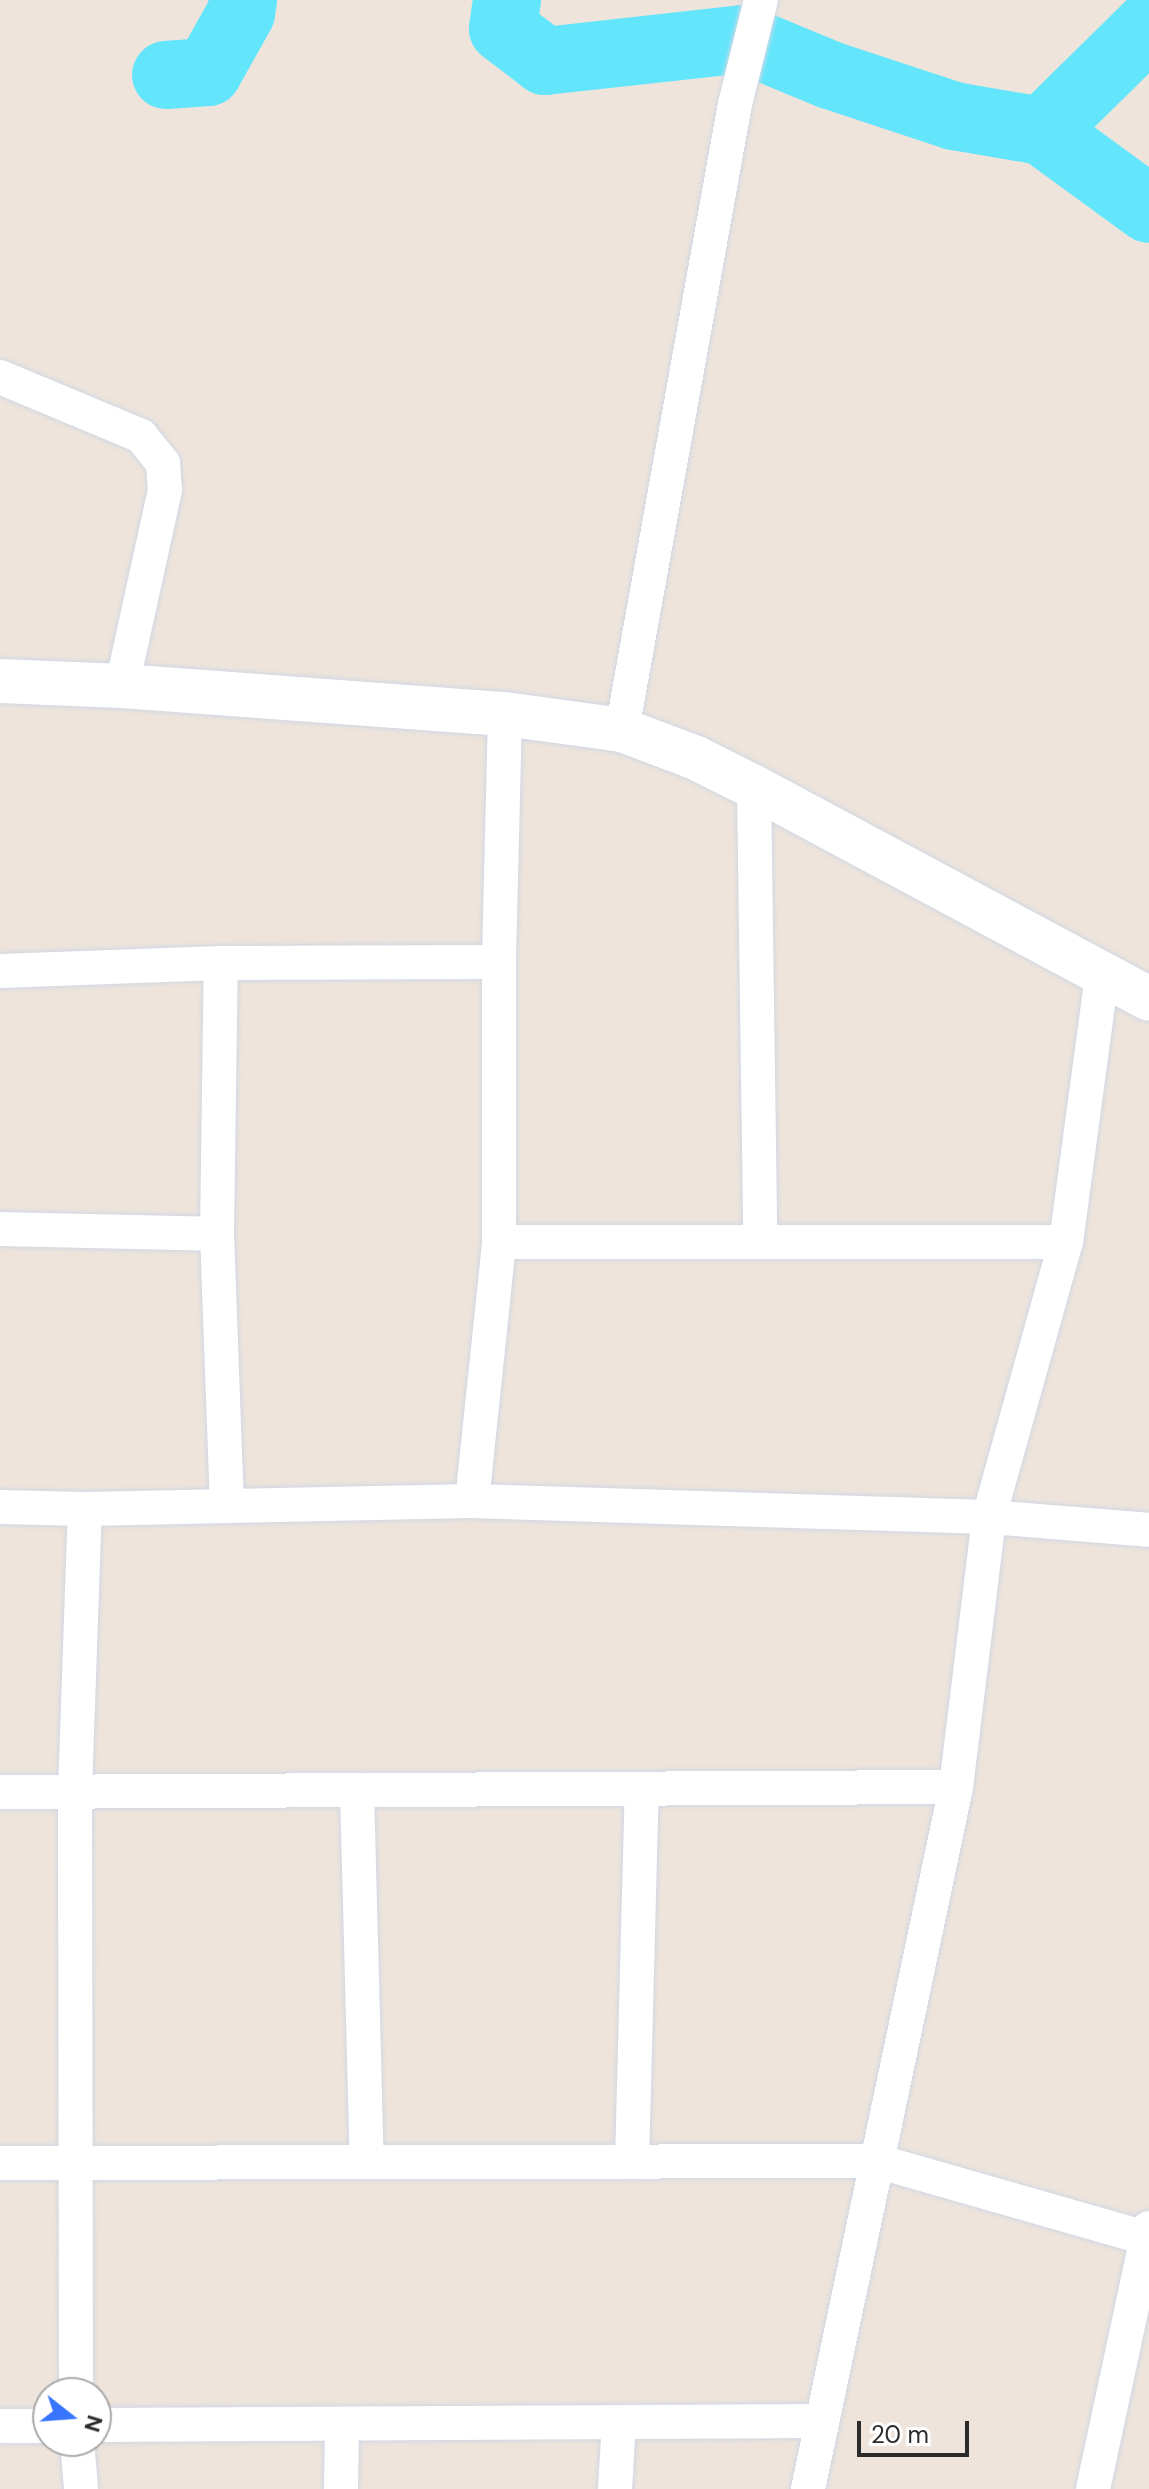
<!DOCTYPE html>
<html>
<head>
<meta charset="utf-8">
<style>
  body { margin:0 }
  #map { position:relative; width:1149px; height:2489px; overflow:hidden; background:#eee4db; font-family:"DM Sans",sans-serif }
  div>[style] { position:absolute }
  .river>* { height:68px; margin:-34px; padding:0 34px; transform-origin:34px; border-radius:34px; background:#63e6fb }
  .roads { filter:drop-shadow(0 0 2px #d0d7e5) drop-shadow(0 0 2px #d0d7e5) }
  .street>* { height:34px; margin:-17px; padding:0 17px; transform-origin:17px; border-radius:17px; background:#fff }
  .secondary>* { height:44px; margin:-22px; padding:0 22px; transform-origin:22px; border-radius:22px; background:#fff }
  span { translate:-50% -50%; white-space:nowrap; text-align:center; line-height:1.15; -webkit-text-stroke:6px #fff; paint-order:stroke }
  .north { position:absolute; left:32px; top:2377px; width:80px; height:80px; box-sizing:border-box; background:#fff; border:2px solid #aaa; border-radius:50%; rotate:107deg; font-size:22px; font-weight:700; line-height:32px; text-align:center; color:#2b2b2b }
  .north::after { content:''; display:block; margin:auto; width:28px; height:36px; background:#3875ff; clip-path:polygon(50% 0,100% 100%,50% 72%,0 100%) }
  .scale { position:absolute; left:857px; top:2421px; width:112px; height:36px; box-sizing:border-box; border:4px solid #2b2b2b; border-top:0; padding-left:10px; font-size:24px; line-height:28px; white-space:nowrap; color:#2b2b2b; -webkit-text-stroke:6px #fff; paint-order:stroke }
</style>
</head>
<body>
<div id="map">
  <div class="river">
    <i style="left:507px;top:0;width:29px;rotate:98deg"></i>
    <i style="left:503px;top:29px;width:53px;rotate:37.3deg"></i>
    <i style="left:545px;top:61px;width:199px;rotate:-6.3deg"></i>
    <i style="left:743px;top:39px;width:94px;rotate:22.5deg"></i>
    <i style="left:830px;top:75px;width:131px;rotate:18.3deg"></i>
    <i style="left:954px;top:116px;width:89px;rotate:9.7deg"></i>
    <i style="left:1042px;top:131px;width:150px;rotate:-44.5deg"></i>
    <i style="left:166px;top:75px;width:42px;rotate:-4.1deg"></i>
    <i style="left:208px;top:72px;width:68px;rotate:-60.8deg"></i>
    <i style="left:241px;top:13px;width:13px;rotate:-81deg"></i>
    <i style="left:1042px;top:131px;width:132px;rotate:36.1deg"></i>
  </div>
  <div class="roads">
    <div class="street">
      <i style="left:0;top:377px;width:153px;rotate:22.7deg"></i>
      <i style="left:141px;top:436px;width:35px;rotate:51deg"></i>
      <i style="left:163px;top:463px;width:27px;rotate:86deg"></i>
      <i style="left:165px;top:490px;width:201px;rotate:102.4deg"></i>
      <i style="left:505px;top:714px;width:248px;rotate:91.4deg"></i>
      <i style="left:499px;top:962px;width:280px;rotate:90deg"></i>
      <i style="left:499px;top:1242px;width:567px"></i>
      <i style="left:622px;top:730px;width:636px;rotate:-79.77deg"></i>
      <i style="left:735px;top:104px;width:107px;rotate:-76deg"></i>
      <i style="left:754px;top:787px;width:453px;rotate:89.2deg"></i>
      <i style="left:0;top:971px;width:221px;rotate:-2.1deg"></i>
      <i style="left:221px;top:963px;width:278px;rotate:-0.2deg"></i>
      <i style="left:0;top:1229px;width:217px;rotate:1.3deg"></i>
      <i style="left:217px;top:1234px;width:271px;rotate:-89.2deg"></i>
      <i style="left:217px;top:1234px;width:272px;rotate:87.9deg"></i>
      <i style="left:472px;top:1501px;width:260px;rotate:-84deg"></i>
      <i style="left:0;top:1507px;width:85px;rotate:1.3deg"></i>
      <i style="left:85px;top:1509px;width:387px;rotate:-1.2deg"></i>
      <i style="left:472px;top:1501px;width:517px;rotate:1.77deg"></i>
      <i style="left:989px;top:1517px;width:161px;rotate:4.6deg"></i>
      <i style="left:357px;top:1790px;width:372px;rotate:88.5deg"></i>
      <i style="left:0;top:1792px;width:956px;rotate:-0.3deg"></i>
      <i style="left:632px;top:2162px;width:373px;rotate:-88.5deg"></i>
      <i style="left:0;top:2163px;width:877px;rotate:-0.13deg"></i>
      <i style="left:877px;top:2161px;width:283px;rotate:16deg"></i>
      <i style="left:76px;top:2393px;width:602px;rotate:-90.1deg"></i>
      <i style="left:75px;top:1791px;width:282px;rotate:-88deg"></i>
      <i style="left:96px;top:2425px;width:726px;rotate:-0.32deg"></i>
      <i style="left:0;top:2426px;width:48px"></i>
      <i style="left:77px;top:2441px;width:48px;rotate:85.2deg"></i>
      <i style="left:341px;top:2489px;width:64px;rotate:-89.1deg"></i>
      <i style="left:615px;top:2489px;width:67px;rotate:-86.6deg"></i>
      <i style="left:808px;top:2489px;width:717px;rotate:-78.09deg"></i>
      <i style="left:956px;top:1787px;width:272px;rotate:-83deg"></i>
      <i style="left:989px;top:1517px;width:286px;rotate:-74.4deg"></i>
      <i style="left:1066px;top:1242px;width:270px;rotate:-82.3deg"></i>
      <i style="left:1093px;top:2489px;width:267px;rotate:-77.9deg"></i>
    </div>
    <div class="secondary">
      <i style="left:0;top:681px;width:122px;rotate:2.3deg"></i>
      <i style="left:122px;top:686px;width:384px;rotate:4.2deg"></i>
      <i style="left:505px;top:714px;width:118px;rotate:7.8deg"></i>
      <i style="left:622px;top:730px;width:79px;rotate:20.7deg"></i>
      <i style="left:696px;top:758px;width:65px;rotate:26.6deg"></i>
      <i style="left:754px;top:787px;width:448px;rotate:28.2deg"></i>
    </div>
  </div>
  <div class="north">N</div>
  <div class="scale">20 m</div>
</div>
</body>
</html>
